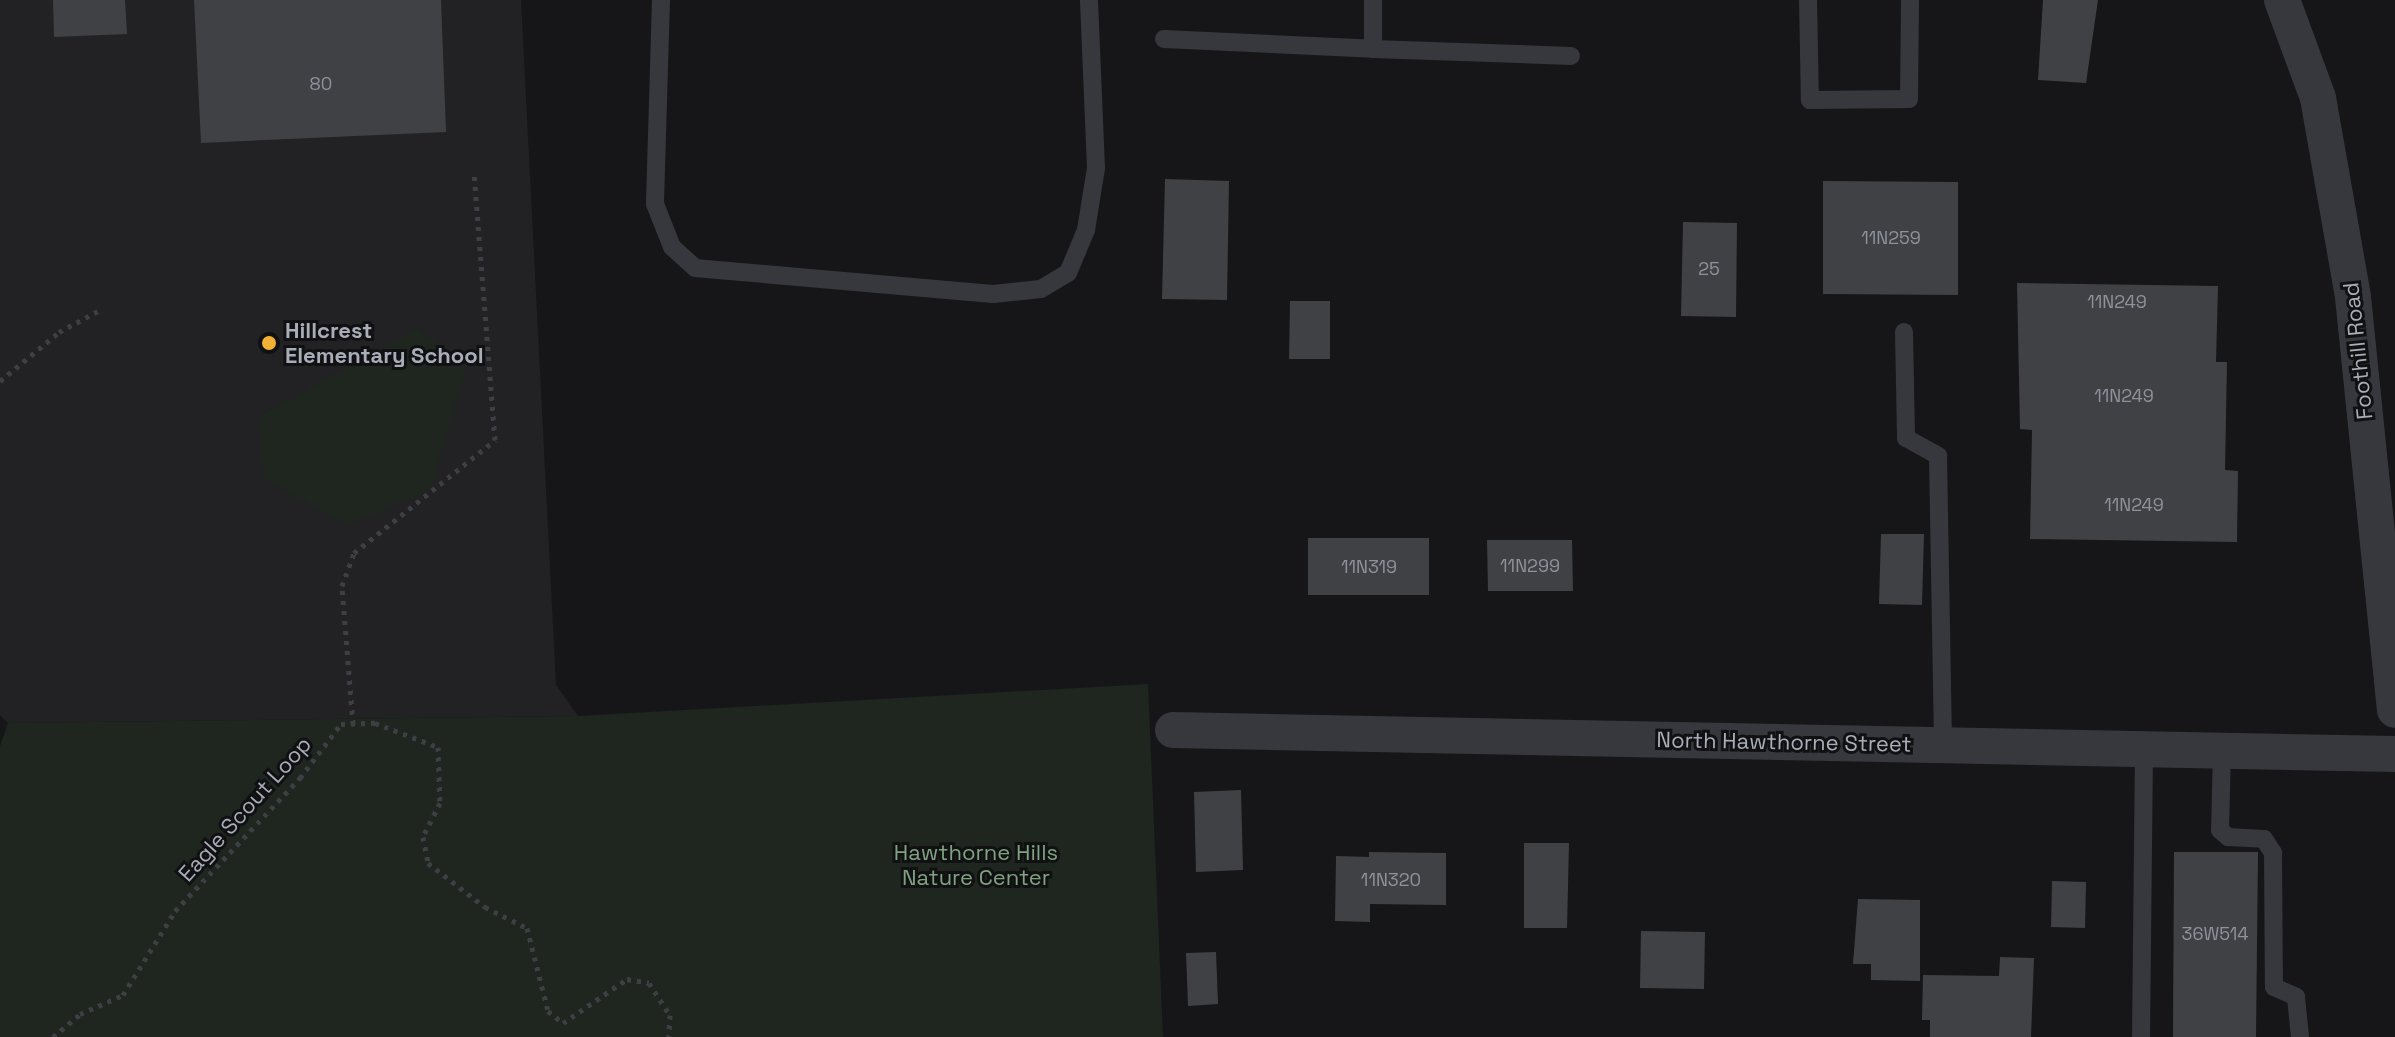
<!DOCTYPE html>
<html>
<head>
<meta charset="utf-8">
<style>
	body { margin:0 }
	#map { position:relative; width:2395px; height:1037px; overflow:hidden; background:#161618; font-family:"Space Grotesk",sans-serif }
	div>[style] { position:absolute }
	.built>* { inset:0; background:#222225 }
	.green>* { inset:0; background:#1e261f }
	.building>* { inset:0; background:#404145 }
	.path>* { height:5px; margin-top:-2.5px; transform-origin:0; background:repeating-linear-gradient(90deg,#3d3f44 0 4px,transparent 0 10px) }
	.service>* { height:18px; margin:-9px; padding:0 9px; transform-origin:9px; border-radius:9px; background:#37383d }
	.minor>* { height:36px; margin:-18px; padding:0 18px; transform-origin:18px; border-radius:18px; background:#37383d }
	.dots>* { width:22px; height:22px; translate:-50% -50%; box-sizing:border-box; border:4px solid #111113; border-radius:50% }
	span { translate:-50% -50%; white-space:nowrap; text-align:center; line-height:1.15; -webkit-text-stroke:6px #111113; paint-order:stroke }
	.number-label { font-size:18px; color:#8e929b }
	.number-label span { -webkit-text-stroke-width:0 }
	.poi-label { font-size:22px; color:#a8adb8; font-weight:700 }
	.left { translate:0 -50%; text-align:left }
	.street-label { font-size:22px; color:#a8adb8 }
	.park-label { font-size:22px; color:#7fa381 }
</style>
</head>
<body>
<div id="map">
	<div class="built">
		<div style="clip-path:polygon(0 0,521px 0,556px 685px,578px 716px,8px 723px,0 715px)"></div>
	</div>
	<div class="green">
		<div style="clip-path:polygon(416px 330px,468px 360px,431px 490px,347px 525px,263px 478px,259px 416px)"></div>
		<div style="clip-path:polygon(1148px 684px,1163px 1037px,0 1037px,0 746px,8px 723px,578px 716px)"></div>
	</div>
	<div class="building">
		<div style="clip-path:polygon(53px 0,125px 0,127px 34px,54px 37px)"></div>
		<div style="clip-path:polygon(194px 0,441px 0,446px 132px,201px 143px)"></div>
		<div style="clip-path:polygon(2043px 0,2098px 0,2086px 83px,2038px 80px)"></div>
		<div style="clip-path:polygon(1165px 179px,1229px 181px,1227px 300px,1162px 299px)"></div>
		<div style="clip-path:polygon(1823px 181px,1958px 182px,1958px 295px,1823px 294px)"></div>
		<div style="clip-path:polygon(1683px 222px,1737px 223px,1736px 317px,1681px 316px)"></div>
		<div style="clip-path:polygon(2017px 283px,2218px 286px,2216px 362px,2227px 362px,2225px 470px,2238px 471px,2237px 542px,2030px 539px,2032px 430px,2020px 429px)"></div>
		<div style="clip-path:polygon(1290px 301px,1330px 301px,1330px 359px,1289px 359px)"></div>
		<div style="clip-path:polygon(1881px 534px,1924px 534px,1922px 605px,1879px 604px)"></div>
		<div style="clip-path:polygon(1308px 538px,1429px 538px,1429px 595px,1308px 595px)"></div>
		<div style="clip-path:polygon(1487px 540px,1572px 540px,1573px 591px,1488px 591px)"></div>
		<div style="clip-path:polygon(1241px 790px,1243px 870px,1196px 872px,1194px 792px)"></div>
		<div style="clip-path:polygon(1524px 843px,1569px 843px,1567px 928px,1524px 928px)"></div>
		<div style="clip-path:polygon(1369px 852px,1446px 853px,1446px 905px,1370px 904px,1370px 922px,1335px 921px,1336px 856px,1369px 857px)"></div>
		<div style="clip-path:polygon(2174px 852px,2258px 852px,2256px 1037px,2173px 1037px)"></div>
		<div style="clip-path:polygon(2052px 881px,2086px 882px,2085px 928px,2051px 927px)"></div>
		<div style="clip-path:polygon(1858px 899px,1920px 900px,1920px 981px,1871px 980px,1871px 964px,1853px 964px)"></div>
		<div style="clip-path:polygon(1641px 931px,1705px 932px,1704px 989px,1640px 988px)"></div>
		<div style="clip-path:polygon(1216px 952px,1218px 1004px,1188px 1006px,1186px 953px)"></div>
		<div style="clip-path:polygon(2000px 957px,2034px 958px,2031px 1037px,1930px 1037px,1930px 1020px,1922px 1020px,1923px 975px,1999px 976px)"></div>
	</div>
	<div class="path">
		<div style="left:0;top:381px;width:77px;rotate:-39.7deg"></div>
		<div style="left:59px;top:332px;width:44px;rotate:-28.3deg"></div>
		<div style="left:353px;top:724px;width:138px;rotate:-94.6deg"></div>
		<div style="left:342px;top:586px;width:35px;rotate:-70deg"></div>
		<div style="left:354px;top:553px;width:181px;rotate:-38.7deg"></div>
		<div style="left:495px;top:440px;width:268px;rotate:-94.5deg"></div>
		<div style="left:53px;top:1037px;width:35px;rotate:-40deg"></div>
		<div style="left:80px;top:1014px;width:47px;rotate:-23.8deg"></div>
		<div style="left:123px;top:995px;width:99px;rotate:-58.2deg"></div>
		<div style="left:175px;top:911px;width:183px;rotate:-46.8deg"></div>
		<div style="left:300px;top:778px;width:68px;rotate:-52.8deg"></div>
		<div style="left:341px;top:724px;width:34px;rotate:-2deg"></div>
		<div style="left:375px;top:723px;width:67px;rotate:20.9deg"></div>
		<div style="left:438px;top:747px;width:56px;rotate:88deg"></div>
		<div style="left:440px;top:803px;width:38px;rotate:117deg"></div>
		<div style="left:423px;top:837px;width:26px;rotate:79deg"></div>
		<div style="left:428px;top:863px;width:72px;rotate:37.7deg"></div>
		<div style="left:485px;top:907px;width:47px;rotate:26.6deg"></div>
		<div style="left:527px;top:928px;width:86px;rotate:75.8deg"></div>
		<div style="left:548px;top:1011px;width:19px;rotate:39deg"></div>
		<div style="left:563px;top:1023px;width:78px;rotate:-34.5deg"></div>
		<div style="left:627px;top:979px;width:22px;rotate:10deg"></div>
		<div style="left:649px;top:983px;width:38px;rotate:57deg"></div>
		<div style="left:670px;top:1015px;width:22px;rotate:93deg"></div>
	</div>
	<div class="service">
		<div style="left:661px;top:0;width:204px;rotate:91.7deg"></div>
		<div style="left:655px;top:204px;width:46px;rotate:68.4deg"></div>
		<div style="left:672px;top:247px;width:31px;rotate:42deg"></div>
		<div style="left:695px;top:268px;width:299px;rotate:5deg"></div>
		<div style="left:993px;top:294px;width:48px;rotate:-5.9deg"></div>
		<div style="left:1041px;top:289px;width:31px;rotate:-31deg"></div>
		<div style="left:1068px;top:273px;width:47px;rotate:-67.3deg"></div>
		<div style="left:1086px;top:230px;width:63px;rotate:-80.8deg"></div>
		<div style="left:1096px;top:168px;width:168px;rotate:-92.4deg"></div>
		<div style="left:1808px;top:0;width:100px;rotate:88.9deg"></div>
		<div style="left:1810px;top:100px;width:99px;rotate:-0.6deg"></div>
		<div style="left:1909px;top:99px;width:99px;rotate:-89.4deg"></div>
		<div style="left:1164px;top:39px;width:209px;rotate:2.7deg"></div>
		<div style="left:1373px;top:49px;width:49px;rotate:-90deg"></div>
		<div style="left:1373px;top:49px;width:198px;rotate:2deg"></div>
		<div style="left:1904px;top:332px;width:106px;rotate:88.9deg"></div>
		<div style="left:1906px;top:438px;width:37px;rotate:29deg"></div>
		<div style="left:1938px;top:456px;width:289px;rotate:89deg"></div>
		<div style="left:2222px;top:750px;width:80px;rotate:91.4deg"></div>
		<div style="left:2220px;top:830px;width:11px;rotate:41deg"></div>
		<div style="left:2228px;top:837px;width:36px;rotate:3deg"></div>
		<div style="left:2264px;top:839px;width:17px;rotate:57deg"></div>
		<div style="left:2273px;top:853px;width:134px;rotate:89.6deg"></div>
		<div style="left:2274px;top:987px;width:24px;rotate:24deg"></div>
		<div style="left:2296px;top:997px;width:40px;rotate:84.3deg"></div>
		<div style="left:2141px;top:1037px;width:288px;rotate:-89.4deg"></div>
	</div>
	<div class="minor">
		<div style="left:2282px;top:0;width:104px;rotate:69.8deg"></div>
		<div style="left:2318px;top:98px;width:202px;rotate:80deg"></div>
		<div style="left:2353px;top:297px;width:415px;rotate:84.2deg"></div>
		<div style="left:1173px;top:730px;width:1222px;rotate:1.13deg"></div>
	</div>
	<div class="dots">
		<div style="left:269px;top:343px;background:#f2b134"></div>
	</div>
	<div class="number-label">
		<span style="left:321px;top:84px">80</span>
		<span style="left:1891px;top:238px">11N259</span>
		<span style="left:1709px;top:269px">25</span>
		<span style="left:2117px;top:302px">11N249</span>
		<span style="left:2124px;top:396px">11N249</span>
		<span style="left:2134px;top:505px">11N249</span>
		<span style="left:1530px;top:566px">11N299</span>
		<span style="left:1369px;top:567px">11N319</span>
		<span style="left:1391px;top:880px">11N320</span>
		<span style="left:2215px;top:934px">36W514</span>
	</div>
	<div class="poi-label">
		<span class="left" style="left:285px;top:343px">Hillcrest<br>Elementary School</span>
	</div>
	<div class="street-label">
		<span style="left:2358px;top:351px;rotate:-96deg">Foothill Road</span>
		<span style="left:1784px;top:742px;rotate:1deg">North Hawthorne Street</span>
		<span style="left:245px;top:809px;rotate:-48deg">Eagle Scout Loop</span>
	</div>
	<div class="park-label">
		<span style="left:976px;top:865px">Hawthorne Hills<br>Nature Center</span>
	</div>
</div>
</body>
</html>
